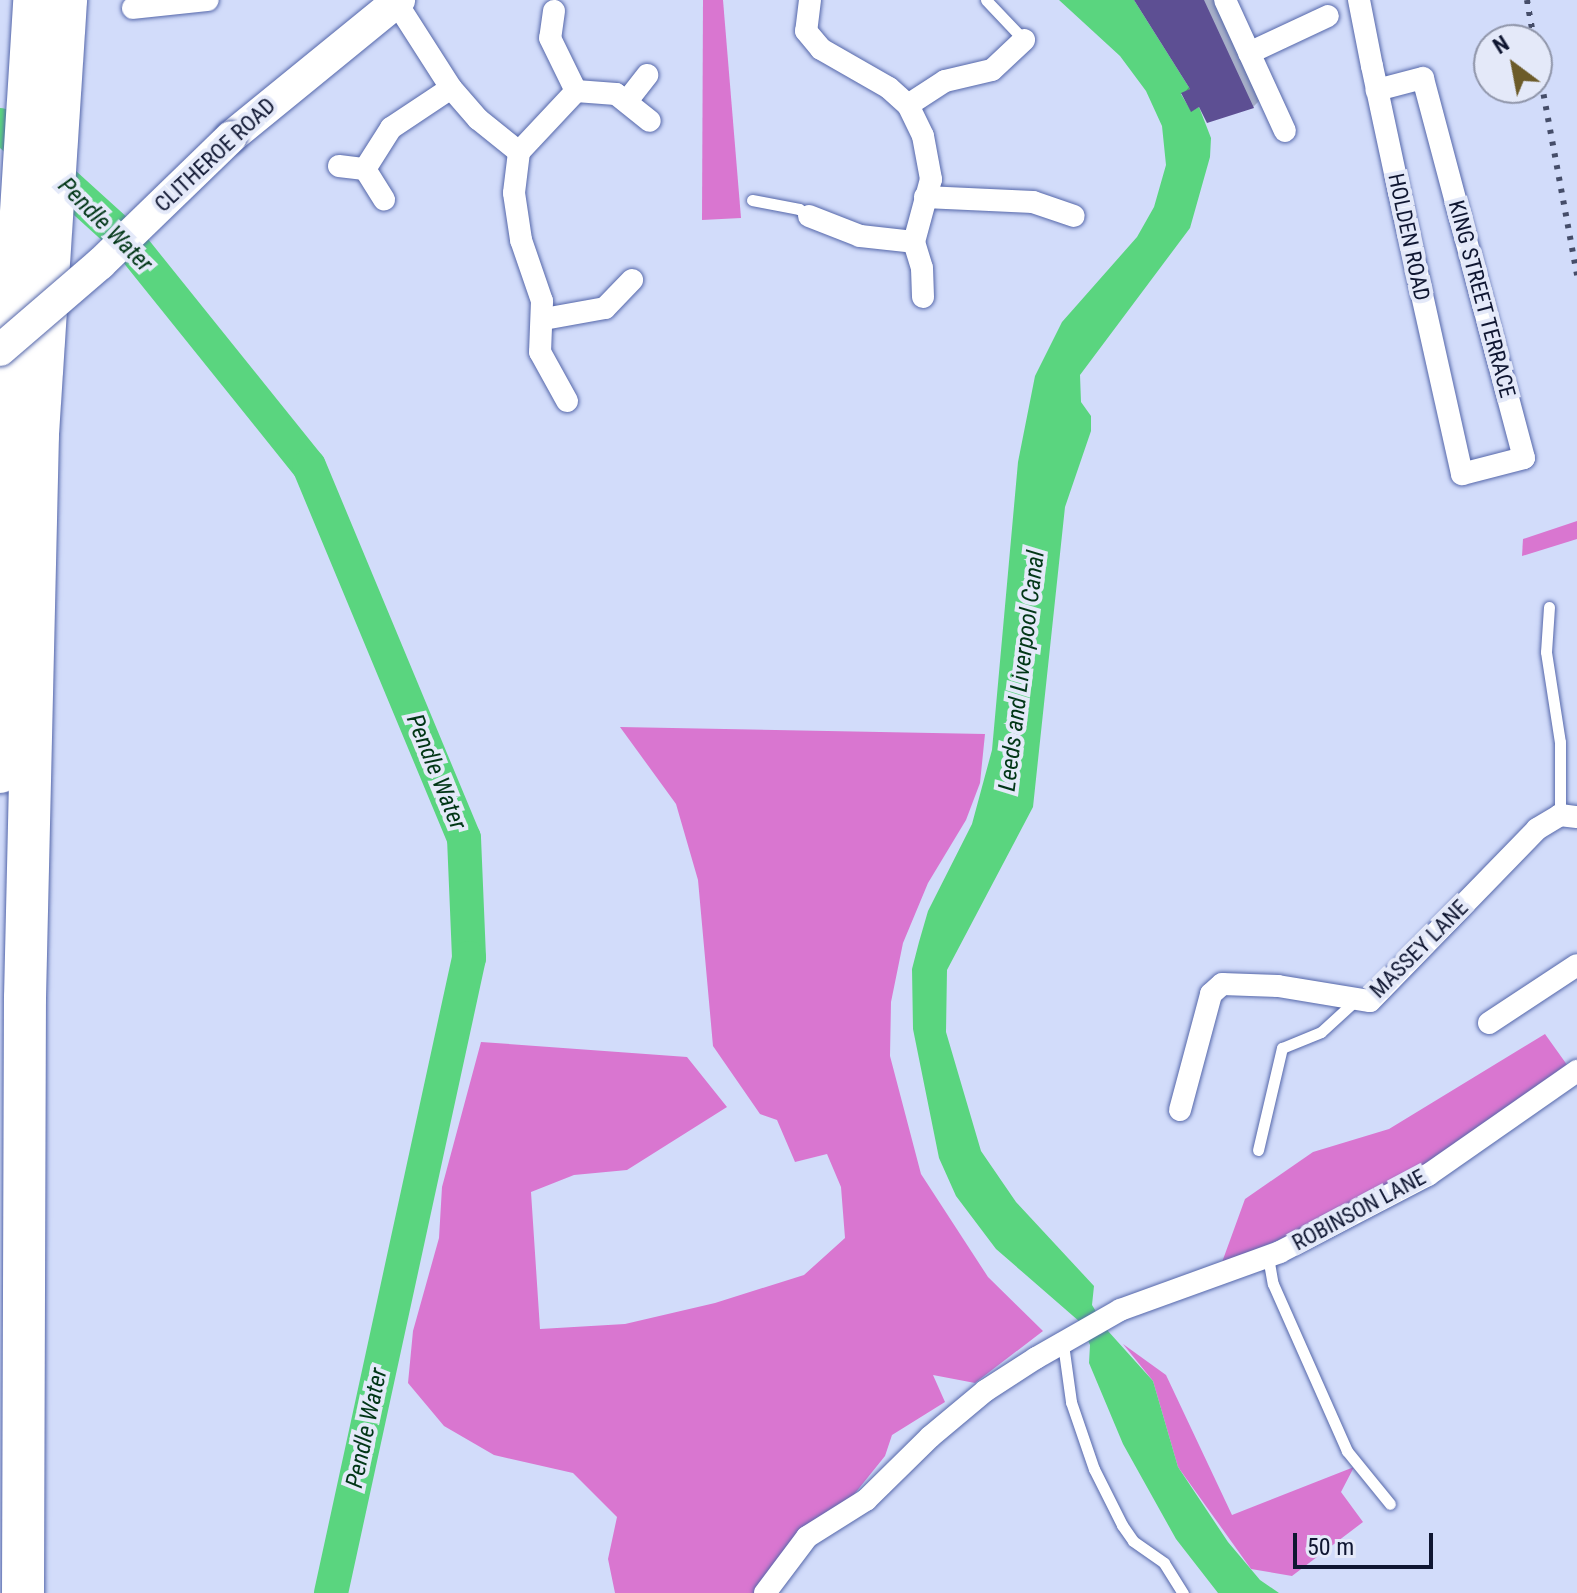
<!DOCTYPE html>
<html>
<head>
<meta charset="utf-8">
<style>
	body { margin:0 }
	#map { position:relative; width:1577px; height:1593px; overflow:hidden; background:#d2dcfa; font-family:"Roboto Condensed",sans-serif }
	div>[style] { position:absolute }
	.forest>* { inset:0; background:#d976d0 }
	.water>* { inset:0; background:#5ad57f }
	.shadow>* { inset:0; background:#0003 }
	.river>* { height:34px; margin:-17px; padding:0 17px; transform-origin:17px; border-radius:17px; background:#5ad57f }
	.building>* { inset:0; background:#5d4f93 }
	.roads { filter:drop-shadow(0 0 2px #5567aa) drop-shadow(0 0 2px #5567aa) }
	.lane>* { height:11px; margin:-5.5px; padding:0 5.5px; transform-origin:5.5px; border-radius:5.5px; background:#fff }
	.street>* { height:22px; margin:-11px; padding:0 11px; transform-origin:11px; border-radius:11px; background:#fff }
	.secondary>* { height:32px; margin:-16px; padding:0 16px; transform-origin:16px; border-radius:16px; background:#fff }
	.highway>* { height:42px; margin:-21px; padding:0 21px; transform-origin:21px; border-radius:21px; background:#fff }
	.rail>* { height:6px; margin-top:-3px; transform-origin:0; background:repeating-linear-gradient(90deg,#454d69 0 4px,transparent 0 12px) }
	.bridges { filter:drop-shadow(0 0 2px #5567aa) drop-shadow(0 0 2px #5567aa) }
	.secondary-bridge>* { height:32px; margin:-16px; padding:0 16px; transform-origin:16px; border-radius:16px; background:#fff }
	span { translate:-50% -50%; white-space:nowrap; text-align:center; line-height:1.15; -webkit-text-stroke:8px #e4e9f9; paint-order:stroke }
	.street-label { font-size:22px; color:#0f1631 }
	.water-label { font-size:24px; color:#013616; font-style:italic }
	.north { position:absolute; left:1473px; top:24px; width:80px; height:80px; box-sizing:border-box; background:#e4e9f9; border:2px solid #8f95a9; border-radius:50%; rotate:328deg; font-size:22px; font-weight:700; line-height:32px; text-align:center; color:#0f1631 }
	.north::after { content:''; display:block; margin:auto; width:28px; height:36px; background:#6c5b29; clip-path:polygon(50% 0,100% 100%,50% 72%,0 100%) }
	.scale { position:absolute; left:1293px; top:1533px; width:140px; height:36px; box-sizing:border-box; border:4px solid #0f1631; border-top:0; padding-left:10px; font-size:24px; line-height:28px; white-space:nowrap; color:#0f1631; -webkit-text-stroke:6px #e4e9f9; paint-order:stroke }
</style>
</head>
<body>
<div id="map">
	<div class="forest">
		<div style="clip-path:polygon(703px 0,723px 0,741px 218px,702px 220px)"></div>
		<div style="clip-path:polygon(1577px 521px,1577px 539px,1522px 556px,1523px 539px)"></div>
		<div style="clip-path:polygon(620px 727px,985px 734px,980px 783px,966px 820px,928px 883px,903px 943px,891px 1002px,890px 1056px,921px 1174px,988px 1277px,1043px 1331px,975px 1383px,933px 1375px,945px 1402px,892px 1435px,885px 1456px,848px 1502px,757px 1593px,615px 1593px,608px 1559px,617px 1517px,573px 1473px,494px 1455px,444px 1426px,408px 1383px,413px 1331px,439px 1238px,442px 1187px,481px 1042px,687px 1057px,727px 1107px,627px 1170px,574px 1175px,531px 1192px,540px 1329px,625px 1324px,715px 1303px,804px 1275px,845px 1238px,841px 1187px,827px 1154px,795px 1162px,777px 1120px,760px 1114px,713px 1046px,698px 880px,676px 804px)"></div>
		<div style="clip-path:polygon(1545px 1034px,1570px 1069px,1443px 1154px,1343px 1212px,1221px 1265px,1245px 1199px,1313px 1152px,1389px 1129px)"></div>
		<div style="clip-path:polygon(1123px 1344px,1166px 1375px,1232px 1515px,1354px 1467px,1341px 1492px,1363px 1522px,1292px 1576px,1251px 1569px,1178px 1467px,1153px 1381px)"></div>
	</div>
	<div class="water">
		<div style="clip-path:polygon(1059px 0,1134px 0,1190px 89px,1181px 94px,1191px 111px,1199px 107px,1211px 138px,1210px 157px,1190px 228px,1080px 375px,1081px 402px,1091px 416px,1091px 431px,1065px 507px,1033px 807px,947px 970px,946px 1032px,981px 1151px,1016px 1202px,1094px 1286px,1092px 1305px,1108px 1331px,1153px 1381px,1178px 1467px,1228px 1542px,1260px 1580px,1279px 1593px,1218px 1593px,1176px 1539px,1123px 1444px,1089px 1363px,1090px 1345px,1080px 1322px,996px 1249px,956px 1196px,939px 1158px,913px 1029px,912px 969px,919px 942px,928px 911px,972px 824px,992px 750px,1018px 462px,1035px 376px,1062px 322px,1137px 237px,1154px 207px,1166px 165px,1162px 126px,1146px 91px,1120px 56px)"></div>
	</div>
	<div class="shadow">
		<div style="clip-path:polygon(1137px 0,1217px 0,1262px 98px,1253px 107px,1200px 105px,1183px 94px,1190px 86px)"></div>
	</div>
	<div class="river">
		<div style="left:0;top:125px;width:171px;rotate:42.2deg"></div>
		<div style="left:127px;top:240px;width:290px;rotate:51.2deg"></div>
		<div style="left:309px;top:466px;width:403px;rotate:67.4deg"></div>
		<div style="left:464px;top:838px;width:120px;rotate:87.6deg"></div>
		<div style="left:469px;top:958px;width:650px;rotate:102.26deg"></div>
	</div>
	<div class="building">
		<div style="clip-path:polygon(1134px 0,1204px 0,1254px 108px,1207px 123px,1199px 107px,1191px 112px,1181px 93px,1190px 89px)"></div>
	</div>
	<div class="roads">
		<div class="lane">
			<div style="left:986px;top:0;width:55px;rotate:46.5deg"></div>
			<div style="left:752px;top:200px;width:48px;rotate:10.8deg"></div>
			<div style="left:799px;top:209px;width:12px;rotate:35deg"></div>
			<div style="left:1549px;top:607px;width:45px;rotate:93.8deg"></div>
			<div style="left:1546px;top:652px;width:91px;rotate:81.2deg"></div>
			<div style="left:1560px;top:742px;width:73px;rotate:90deg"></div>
			<div style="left:1258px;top:1150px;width:105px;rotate:-76.8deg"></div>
			<div style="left:1282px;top:1048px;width:42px;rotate:-22.3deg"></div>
			<div style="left:1321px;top:1032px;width:47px;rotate:-42.4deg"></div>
			<div style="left:1268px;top:1257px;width:27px;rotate:80deg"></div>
			<div style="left:1273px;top:1284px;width:183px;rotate:66.1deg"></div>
			<div style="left:1347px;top:1451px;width:68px;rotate:50.9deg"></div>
			<div style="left:1063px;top:1344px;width:59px;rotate:82.1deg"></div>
			<div style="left:1071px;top:1402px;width:71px;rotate:71.1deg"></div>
			<div style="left:1094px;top:1469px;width:63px;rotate:63.4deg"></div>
			<div style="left:1122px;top:1525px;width:19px;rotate:55deg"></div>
			<div style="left:1133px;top:1541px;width:38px;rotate:35deg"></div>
			<div style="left:1164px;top:1563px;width:36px;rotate:58deg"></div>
		</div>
		<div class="street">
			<div style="left:810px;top:0;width:31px;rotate:97deg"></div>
			<div style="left:806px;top:31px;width:23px;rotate:50deg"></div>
			<div style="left:821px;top:49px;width:78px;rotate:29.8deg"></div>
			<div style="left:889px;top:88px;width:25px;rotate:42deg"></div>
			<div style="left:908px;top:105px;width:34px;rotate:64deg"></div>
			<div style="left:923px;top:136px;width:44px;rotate:79.5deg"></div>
			<div style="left:931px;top:179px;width:65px;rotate:105.1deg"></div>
			<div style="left:914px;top:242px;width:27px;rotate:73deg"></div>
			<div style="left:922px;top:268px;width:29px;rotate:88deg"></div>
			<div style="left:1225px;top:0;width:144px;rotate:65.4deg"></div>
			<div style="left:1359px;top:0;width:67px;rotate:78.9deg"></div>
			<div style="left:1372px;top:66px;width:129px;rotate:77.9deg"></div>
			<div style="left:1399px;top:192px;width:289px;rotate:77.4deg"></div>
			<div style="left:1462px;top:474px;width:64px;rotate:-14.5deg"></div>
			<div style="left:1524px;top:458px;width:393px;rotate:-104.9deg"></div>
			<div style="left:1423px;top:78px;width:48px;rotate:165.4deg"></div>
			<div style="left:396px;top:2px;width:102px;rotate:57.4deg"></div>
			<div style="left:451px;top:88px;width:41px;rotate:48.9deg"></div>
			<div style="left:478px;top:119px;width:53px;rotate:38.8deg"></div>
			<div style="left:519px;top:152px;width:41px;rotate:97deg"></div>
			<div style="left:514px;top:193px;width:48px;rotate:81.5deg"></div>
			<div style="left:521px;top:240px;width:65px;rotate:71deg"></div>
			<div style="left:542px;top:301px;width:51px;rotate:92.2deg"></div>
			<div style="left:540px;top:352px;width:56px;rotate:61.1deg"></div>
			<div style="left:133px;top:8px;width:75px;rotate:-6.1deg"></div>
			<div style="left:554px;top:11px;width:27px;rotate:98deg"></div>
			<div style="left:550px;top:38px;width:59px;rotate:63.9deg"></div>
			<div style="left:1249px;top:53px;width:87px;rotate:-25.1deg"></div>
			<div style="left:627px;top:101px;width:33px;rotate:-52deg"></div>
			<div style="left:908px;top:105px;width:44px;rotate:-33deg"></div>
			<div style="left:945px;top:81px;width:48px;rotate:-13.2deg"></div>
			<div style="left:992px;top:70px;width:44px;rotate:-43.2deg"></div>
			<div style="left:519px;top:152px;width:83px;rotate:-46.9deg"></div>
			<div style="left:576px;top:91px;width:40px;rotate:4.3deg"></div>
			<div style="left:616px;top:94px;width:43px;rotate:38.5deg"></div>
			<div style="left:339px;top:166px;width:26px;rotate:7deg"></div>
			<div style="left:365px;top:169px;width:49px;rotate:-57.6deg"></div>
			<div style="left:391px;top:128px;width:72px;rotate:-33.7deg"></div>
			<div style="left:365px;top:169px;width:36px;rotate:58deg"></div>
			<div style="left:925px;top:197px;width:108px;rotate:2.7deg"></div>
			<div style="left:1033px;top:202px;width:43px;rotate:18.9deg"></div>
			<div style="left:809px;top:216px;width:55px;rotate:21.4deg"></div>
			<div style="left:860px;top:236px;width:54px;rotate:6.3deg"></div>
			<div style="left:544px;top:319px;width:62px;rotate:-10.2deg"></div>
			<div style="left:605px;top:308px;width:39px;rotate:-46deg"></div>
			<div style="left:1489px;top:1023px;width:105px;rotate:-33.4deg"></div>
			<div style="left:1180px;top:1110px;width:120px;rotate:-75deg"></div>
			<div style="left:1211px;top:994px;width:15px;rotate:-42deg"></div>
			<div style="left:1222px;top:984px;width:56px;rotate:2deg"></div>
			<div style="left:1278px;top:986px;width:93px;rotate:9.3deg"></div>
			<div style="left:1370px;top:1001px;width:240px;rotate:-45.8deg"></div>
			<div style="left:1537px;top:829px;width:27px;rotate:-31deg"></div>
			<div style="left:1560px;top:815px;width:17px;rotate:7deg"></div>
			<div style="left:765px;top:1593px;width:70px;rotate:-53.1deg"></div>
			<div style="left:807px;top:1537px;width:70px;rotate:-32.1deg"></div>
			<div style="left:866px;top:1500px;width:90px;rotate:-44.5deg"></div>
			<div style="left:930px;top:1437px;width:72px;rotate:-39.9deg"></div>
			<div style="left:985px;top:1391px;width:61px;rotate:-32.9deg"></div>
			<div style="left:1036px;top:1358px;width:97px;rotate:-29.7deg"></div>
			<div style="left:1120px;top:1310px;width:170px;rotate:-19.9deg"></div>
			<div style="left:1280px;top:1252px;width:167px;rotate:-27.5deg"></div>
			<div style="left:1428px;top:1175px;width:182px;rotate:-34.9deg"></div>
		</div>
		<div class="secondary">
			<div style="left:231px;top:137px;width:217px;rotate:-39.2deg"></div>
		</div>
		<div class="highway">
			<div style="left:0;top:772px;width:338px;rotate:-88.8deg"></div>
			<div style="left:7px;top:434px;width:435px;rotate:-86.4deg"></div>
			<div style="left:23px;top:1593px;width:595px;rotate:-89.81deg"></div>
			<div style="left:25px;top:998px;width:564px;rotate:-88.68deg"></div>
			<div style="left:38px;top:434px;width:435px;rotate:-86.3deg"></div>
		</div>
	</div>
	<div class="rail">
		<div style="left:1527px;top:0;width:41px;rotate:80.1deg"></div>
		<div style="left:1537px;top:59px;width:220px;rotate:79.5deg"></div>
	</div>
	<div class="bridges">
		<div class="secondary-bridge">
			<div style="left:0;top:350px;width:132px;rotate:-40.7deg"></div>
			<div style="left:100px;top:264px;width:182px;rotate:-44.1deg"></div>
		</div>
	</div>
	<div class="street-label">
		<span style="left:215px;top:155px;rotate:-43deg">CLITHEROE ROAD</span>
		<span style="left:1409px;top:237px;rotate:78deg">HOLDEN ROAD</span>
		<span style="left:1482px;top:299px;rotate:75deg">KING STREET TERRACE</span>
		<span style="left:1419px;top:949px;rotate:-45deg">MASSEY LANE</span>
		<span style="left:1359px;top:1210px;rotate:-28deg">ROBINSON LANE</span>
	</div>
	<div class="water-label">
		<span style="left:105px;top:225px;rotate:45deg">Pendle Water</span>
		<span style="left:1022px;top:671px;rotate:-83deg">Leeds and Liverpool Canal</span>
		<span style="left:436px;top:772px;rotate:68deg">Pendle Water</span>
		<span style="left:367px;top:1428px;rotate:-78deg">Pendle Water</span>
	</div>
	<div class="north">N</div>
	<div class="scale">50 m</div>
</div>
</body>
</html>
